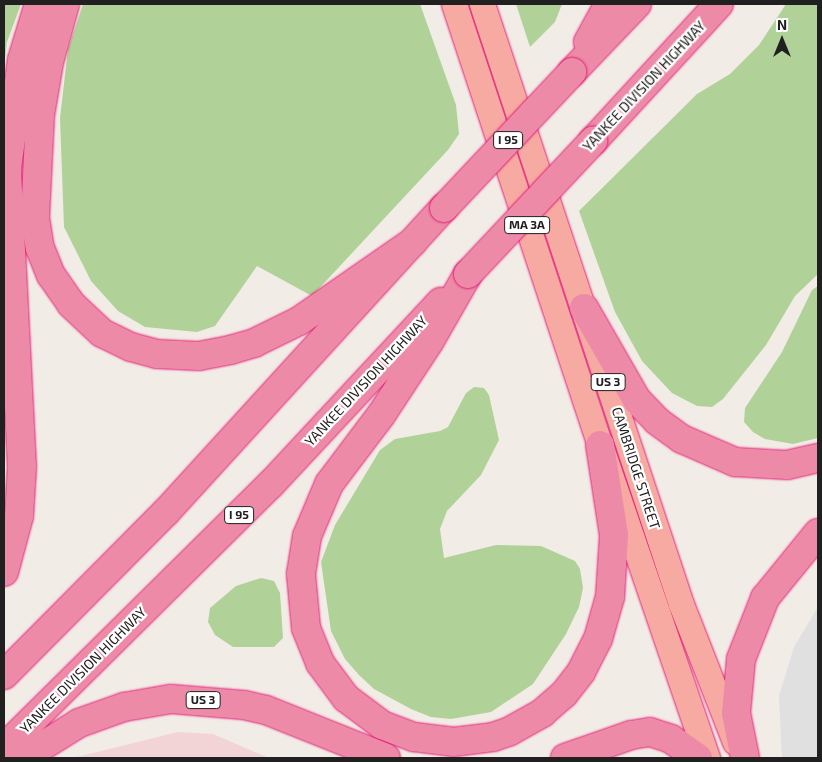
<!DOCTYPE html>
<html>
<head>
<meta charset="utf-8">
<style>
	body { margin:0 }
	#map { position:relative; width:822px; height:762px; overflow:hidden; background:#f1ece6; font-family:"Exo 2",sans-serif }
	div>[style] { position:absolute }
	.commercial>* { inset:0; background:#f2d4d7 }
	.forest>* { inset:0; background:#b0d298 }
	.parking>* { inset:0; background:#e0e0e0 }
	.roads { filter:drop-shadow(0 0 1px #e51d78) drop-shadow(0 0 1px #e51d78) }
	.trunk>* { height:25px; margin:-12.5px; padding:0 12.5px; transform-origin:12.5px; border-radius:12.5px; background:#f6aaa2 }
	.motorway>* { height:28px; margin:-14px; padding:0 14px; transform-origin:14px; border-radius:14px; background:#ec8aa7 }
	.bridges { filter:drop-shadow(0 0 1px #e51d78) drop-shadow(0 0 1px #e51d78) }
	.motorway-bridge>* { height:28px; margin:-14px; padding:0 14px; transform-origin:14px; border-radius:14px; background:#ec8aa7 }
	span { translate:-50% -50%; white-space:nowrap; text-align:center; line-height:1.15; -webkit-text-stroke:4.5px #fff; paint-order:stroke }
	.shield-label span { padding:1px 4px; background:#fff; border:1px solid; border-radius:4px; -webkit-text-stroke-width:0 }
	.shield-label { font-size:12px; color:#202020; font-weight:700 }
	.street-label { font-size:14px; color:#202020 }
	.frame { position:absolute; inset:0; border:5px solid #202020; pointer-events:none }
	.north { position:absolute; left:757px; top:15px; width:50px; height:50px; -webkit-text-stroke:4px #fff; paint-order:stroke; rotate:0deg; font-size:14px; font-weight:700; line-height:20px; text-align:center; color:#202020 }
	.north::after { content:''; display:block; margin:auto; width:18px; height:22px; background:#202020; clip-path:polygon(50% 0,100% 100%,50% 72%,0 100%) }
</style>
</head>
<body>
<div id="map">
	<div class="commercial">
		<div style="clip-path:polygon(178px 732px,213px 734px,269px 758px,73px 758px)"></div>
	</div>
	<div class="forest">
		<div style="clip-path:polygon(4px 4px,21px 4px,7px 42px,4px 67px)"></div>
		<div style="clip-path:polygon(83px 4px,420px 4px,456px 105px,459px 134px,448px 150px,312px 296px,257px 266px,215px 326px,197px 332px,145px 327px,118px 311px,91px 281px,64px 227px,60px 118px,68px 49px)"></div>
		<div style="clip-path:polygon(516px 4px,562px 4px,555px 22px,530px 47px)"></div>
		<div style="clip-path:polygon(786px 4px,818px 4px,818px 274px,795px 296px,766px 345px,723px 399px,712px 407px,697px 406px,672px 393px,642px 361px,615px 312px,579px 211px,697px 94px,730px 74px,759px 45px)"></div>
		<div style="clip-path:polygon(818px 286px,818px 438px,793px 444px,765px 439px,753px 432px,744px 422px,745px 408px,782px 352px,812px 290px)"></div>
		<div style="clip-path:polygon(474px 387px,484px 388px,489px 395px,499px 440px,481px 475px,447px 511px,440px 529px,444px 558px,496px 545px,541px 546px,575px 561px,580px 569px,583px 588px,579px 607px,566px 634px,533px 684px,491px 712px,451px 719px,431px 717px,411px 709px,374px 689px,359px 675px,345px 659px,331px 631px,321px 562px,335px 525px,380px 450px,395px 439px,440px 431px,448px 427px,466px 393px)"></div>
		<div style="clip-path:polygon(261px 578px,274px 581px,280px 593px,283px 638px,274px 647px,233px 647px,215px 635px,208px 622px,210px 608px,236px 586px)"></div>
	</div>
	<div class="parking">
		<div style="clip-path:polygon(818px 607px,818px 758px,782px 758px,779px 696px,794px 647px)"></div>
	</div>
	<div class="roads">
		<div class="trunk">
			<div style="left:454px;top:4px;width:465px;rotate:71.7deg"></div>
			<div style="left:600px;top:445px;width:331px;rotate:71.1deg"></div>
			<div style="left:482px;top:4px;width:632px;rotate:71.65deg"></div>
			<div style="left:681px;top:604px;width:148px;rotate:68.6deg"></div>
		</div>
		<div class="motorway">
			<div style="left:65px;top:4px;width:60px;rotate:105.4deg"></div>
			<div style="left:49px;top:62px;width:54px;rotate:99.6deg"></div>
			<div style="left:40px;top:115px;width:103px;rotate:92.8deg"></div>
			<div style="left:35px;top:218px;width:30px;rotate:81deg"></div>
			<div style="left:40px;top:248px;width:29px;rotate:68deg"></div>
			<div style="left:51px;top:275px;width:35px;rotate:55deg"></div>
			<div style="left:71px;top:304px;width:42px;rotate:43.1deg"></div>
			<div style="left:102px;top:333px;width:32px;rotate:26deg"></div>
			<div style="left:131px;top:347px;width:27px;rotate:15deg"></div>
			<div style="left:157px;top:354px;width:42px;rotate:2.7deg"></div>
			<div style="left:199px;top:356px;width:32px;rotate:-11deg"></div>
			<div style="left:230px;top:350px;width:25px;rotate:-16deg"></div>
			<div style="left:254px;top:343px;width:50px;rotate:-26.1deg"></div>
			<div style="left:299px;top:321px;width:139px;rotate:-34.7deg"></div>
			<div style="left:588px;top:42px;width:43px;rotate:-61.1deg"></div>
			<div style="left:572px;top:72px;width:94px;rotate:-46.3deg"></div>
			<div style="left:593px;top:141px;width:186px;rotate:-47.4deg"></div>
			<div style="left:468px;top:274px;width:78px;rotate:119.8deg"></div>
			<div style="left:429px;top:342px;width:87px;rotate:123.3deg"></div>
			<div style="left:381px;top:415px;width:86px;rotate:127deg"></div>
			<div style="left:329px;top:484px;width:56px;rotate:112.9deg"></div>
			<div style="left:307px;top:536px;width:38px;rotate:99deg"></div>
			<div style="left:301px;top:574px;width:54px;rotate:84.7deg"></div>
			<div style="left:306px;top:628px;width:38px;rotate:68deg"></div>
			<div style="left:320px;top:663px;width:44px;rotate:53.4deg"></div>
			<div style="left:346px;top:698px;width:45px;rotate:36.9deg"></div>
			<div style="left:382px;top:725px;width:34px;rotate:21deg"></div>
			<div style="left:414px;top:737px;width:39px;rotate:7deg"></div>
			<div style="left:453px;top:742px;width:40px;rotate:-7.1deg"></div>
			<div style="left:493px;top:737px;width:18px;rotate:-19deg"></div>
			<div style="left:510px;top:731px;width:37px;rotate:-29deg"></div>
			<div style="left:542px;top:713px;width:29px;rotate:-41deg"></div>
			<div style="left:564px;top:694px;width:28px;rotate:-52deg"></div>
			<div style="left:581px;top:672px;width:37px;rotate:-63deg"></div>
			<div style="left:598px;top:639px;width:44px;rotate:-74.1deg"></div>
			<div style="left:610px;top:597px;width:62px;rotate:-86.3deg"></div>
			<div style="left:614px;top:535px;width:91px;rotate:-98.8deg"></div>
			<div style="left:584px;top:308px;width:106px;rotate:60.1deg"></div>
			<div style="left:637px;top:400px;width:29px;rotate:46deg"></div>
			<div style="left:657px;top:421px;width:31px;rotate:36deg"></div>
			<div style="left:682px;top:439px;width:58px;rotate:23.5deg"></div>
			<div style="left:735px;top:462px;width:52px;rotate:3.3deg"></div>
			<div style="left:787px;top:465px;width:32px;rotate:-13deg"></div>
			<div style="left:4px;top:572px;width:58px;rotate:-75deg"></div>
			<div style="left:19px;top:516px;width:49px;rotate:-86.5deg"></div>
			<div style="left:22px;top:467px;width:299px;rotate:-92.9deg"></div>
			<div style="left:7px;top:168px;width:109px;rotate:-82.1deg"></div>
			<div style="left:22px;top:60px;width:59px;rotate:-73.1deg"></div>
			<div style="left:4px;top:675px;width:230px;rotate:-45.2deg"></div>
			<div style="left:166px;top:512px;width:412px;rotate:-47.6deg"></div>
			<div style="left:4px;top:748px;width:375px;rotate:-44.7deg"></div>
			<div style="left:271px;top:484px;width:249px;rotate:-47deg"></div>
			<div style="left:23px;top:758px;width:66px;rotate:-32deg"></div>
			<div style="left:79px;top:723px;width:48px;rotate:-19.6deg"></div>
			<div style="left:124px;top:707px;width:48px;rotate:-9.7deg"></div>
			<div style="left:171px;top:699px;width:73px;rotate:4.7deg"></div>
			<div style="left:244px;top:705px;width:23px;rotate:13deg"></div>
			<div style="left:266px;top:710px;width:129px;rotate:21.8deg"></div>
			<div style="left:565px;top:758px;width:70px;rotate:-19.2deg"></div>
			<div style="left:631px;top:735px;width:19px;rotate:-9deg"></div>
			<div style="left:650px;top:732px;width:22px;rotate:18deg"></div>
			<div style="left:671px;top:739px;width:33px;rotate:35deg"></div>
			<div style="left:745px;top:758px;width:46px;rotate:-101.3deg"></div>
			<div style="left:736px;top:713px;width:54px;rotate:-84.7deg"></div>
			<div style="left:741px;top:659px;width:66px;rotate:-68.5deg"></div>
			<div style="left:765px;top:598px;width:84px;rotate:-50.8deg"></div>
		</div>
	</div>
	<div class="bridges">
		<div class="motorway-bridge">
			<div style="left:444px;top:208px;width:187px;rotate:-46.7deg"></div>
			<div style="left:468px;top:274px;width:183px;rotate:-46.8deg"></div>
		</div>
	</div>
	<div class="shield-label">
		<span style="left:508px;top:140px">I 95</span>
		<span style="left:527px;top:225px">MA 3A</span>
		<span style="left:608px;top:382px">US 3</span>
		<span style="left:239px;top:515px">I 95</span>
		<span style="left:203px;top:700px">US 3</span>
	</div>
	<div class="street-label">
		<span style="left:644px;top:86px;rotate:-47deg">YANKEE DIVISION HIGHWAY</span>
		<span style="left:366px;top:381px;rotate:-47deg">YANKEE DIVISION HIGHWAY</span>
		<span style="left:636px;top:468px;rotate:72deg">CAMBRIDGE STREET</span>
		<span style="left:83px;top:670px;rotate:-45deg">YANKEE DIVISION HIGHWAY</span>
	</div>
	<div class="frame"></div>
	<div class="north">N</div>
</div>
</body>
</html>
